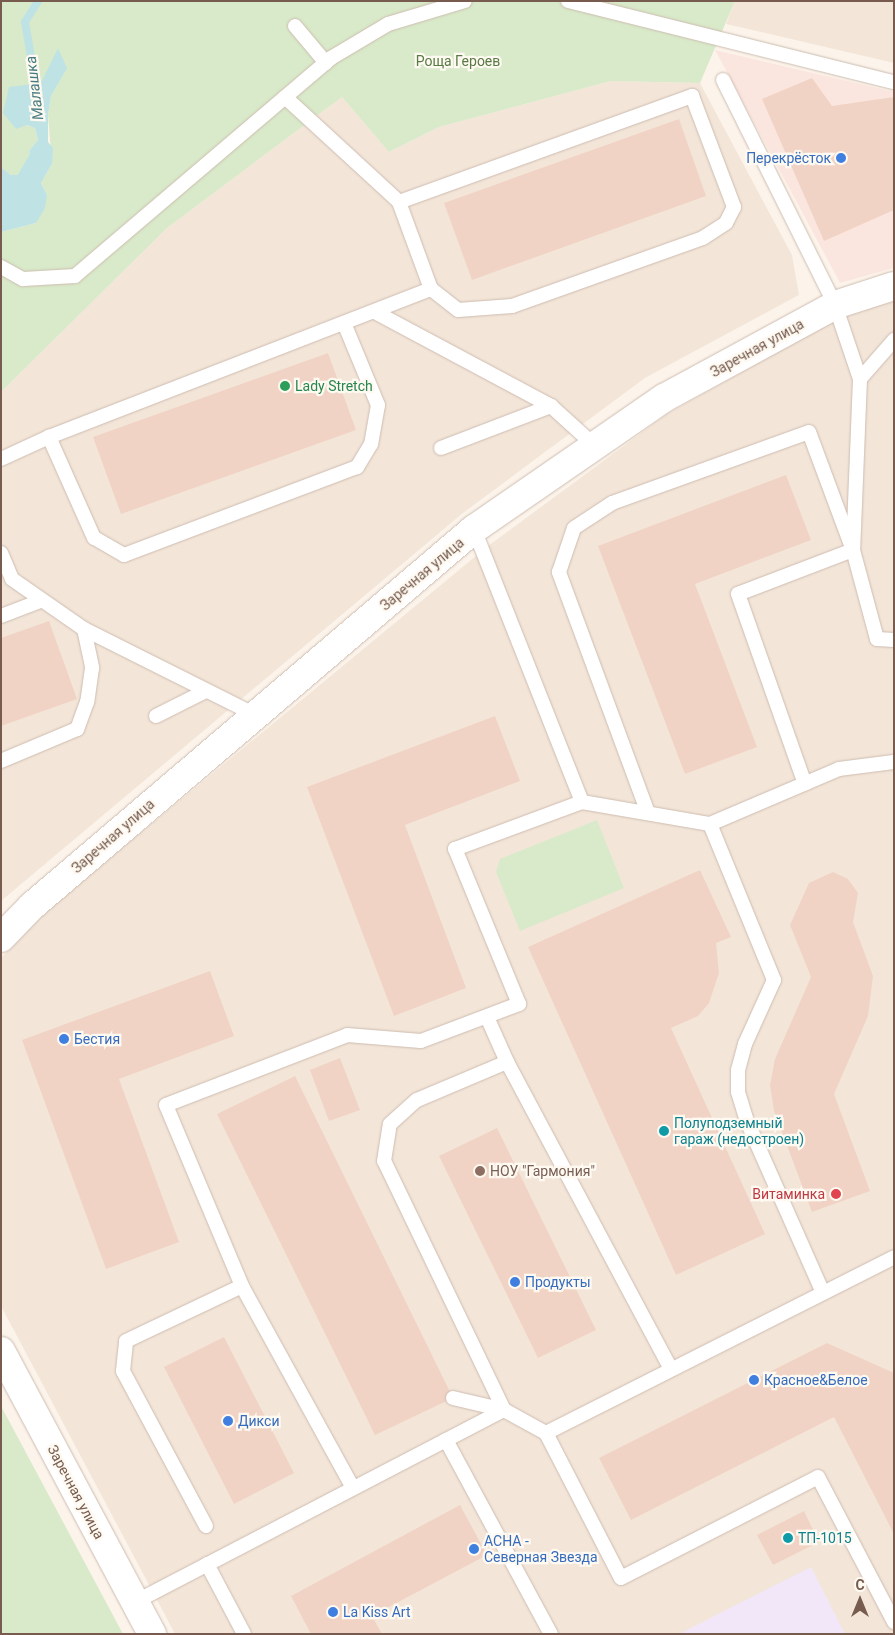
<!DOCTYPE html>
<html>
<head>
<meta charset="utf-8">
<style>
	body { margin:0 }
	#map { position:relative; width:895px; height:1635px; overflow:hidden; background:#fcf4eb; font-family:Roboto,sans-serif }
	div>[style] { position:absolute }
	.residential>* { inset:0; background:#f3e6d9 }
	.commercial>* { inset:0; background:#fbe6df }
	.education>* { inset:0; background:#f1e7f9 }
	.green>* { inset:0; background:#d8eac9 }
	.water>* { inset:0; background:#bfe2e5 }
	.stream>* { height:8px; margin:-4px; padding:0 4px; transform-origin:4px; border-radius:4px; background:#bfe2e5 }
	.building>* { inset:0; background:#f0d3c4 }
	.roads { filter:drop-shadow(0 0 1px #cebcb0) drop-shadow(0 0 1px #cebcb0) }
	.lane>* { height:14px; margin:-7px; padding:0 7px; transform-origin:7px; border-radius:7px; background:#fff }
	.street>* { height:28px; margin:-14px; padding:0 14px; transform-origin:14px; border-radius:14px; background:#fff }
	.dots>* { width:14px; height:14px; translate:-50% -50%; box-sizing:border-box; border:2px solid #fef9f1; border-radius:50% }
	span { translate:-50% -50%; white-space:nowrap; text-align:center; line-height:1.15; -webkit-text-stroke:4.5px #fef9f1; paint-order:stroke }
	.park-label { font-size:14px; color:#597b46 }
	.shop-label { font-size:14px; color:#366cbe }
	.right { translate:-100% -50%; text-align:right }
	.left { translate:0 -50%; text-align:left }
	.street-label { font-size:14px; color:#765b4e }
	.leisure-label { font-size:14px; color:#27864d }
	.culture-label { font-size:14px; color:#0d838f }
	.education-label { font-size:14px; color:#785e54 }
	.health-label { font-size:14px; color:#be3a42 }
	.water-label { font-size:15px; color:#457b81; font-style:italic }
	.frame { position:absolute; inset:0; border:2px solid #765b4e; pointer-events:none }
	.north { position:absolute; left:835px; top:1575px; width:50px; height:50px; -webkit-text-stroke:4px #fef9f1; paint-order:stroke; rotate:0deg; font-size:14px; font-weight:700; line-height:20px; text-align:center; color:#765b4e }
	.north::after { content:''; display:block; margin:auto; width:18px; height:22px; background:#765b4e; clip-path:polygon(50% 0,100% 100%,50% 72%,0 100%) }
</style>
</head>
<body>
<div id="map">
	<div class="residential">
		<div style="clip-path:polygon(735px 1px,894px 1px,894px 63px,726px 24px)"></div>
		<div style="clip-path:polygon(611px 81px,700px 83px,792px 255px,799px 295px,645px 378px,463px 513px,1px 901px,1px 392px,167px 228px,342px 97px,389px 152px,439px 127px)"></div>
		<div style="clip-path:polygon(894px 299px,894px 1634px,175px 1634px,1px 1306px,1px 958px,46px 911px,488px 546px,667px 414px,844px 315px)"></div>
	</div>
	<div class="commercial">
		<div style="clip-path:polygon(715px 50px,894px 92px,894px 268px,840px 283px)"></div>
	</div>
	<div class="education">
		<div style="clip-path:polygon(811px 1567px,845px 1634px,679px 1634px)"></div>
	</div>
	<div class="green">
		<div style="clip-path:polygon(1px 1px,735px 1px,700px 83px,611px 81px,439px 127px,389px 152px,342px 97px,167px 228px,1px 392px,1px 232px,36px 223px,47px 195px,41px 183px,52px 164px,48px 115px,51px 96px,66px 68px,58px 49px,27px 125px,35px 128px,38px 140px,29px 151px,32px 165px,25px 175px,11px 175px,1px 167px)"></div>
		<div style="clip-path:polygon(597px 820px,624px 888px,520px 931px,496px 872px,500px 859px)"></div>
		<div style="clip-path:polygon(1px 1406px,123px 1634px,1px 1634px)"></div>
	</div>
	<div class="water">
		<div style="clip-path:polygon(58px 48px,67px 68px,51px 96px,48px 115px,48px 142px,53px 148px,52px 164px,41px 183px,47px 195px,45px 208px,36px 223px,1px 232px,1px 167px,11px 175px,25px 175px,32px 165px,29px 151px,38px 140px,35px 128px,27px 125px,16px 129px,3px 113px,9px 87px,41px 83px)"></div>
	</div>
	<div class="stream">
		<div style="left:37px;top:92px;width:71px;rotate:-99.7deg"></div>
		<div style="left:25px;top:22px;width:25px;rotate:-58deg"></div>
		<div style="left:19px;top:181px;width:32px;rotate:-60deg"></div>
	</div>
	<div class="building">
		<div style="clip-path:polygon(812px 78px,832px 106px,894px 97px,894px 210px,824px 241px,762px 99px)"></div>
		<div style="clip-path:polygon(679px 119px,706px 196px,472px 280px,444px 203px)"></div>
		<div style="clip-path:polygon(328px 353px,356px 430px,121px 514px,93px 437px)"></div>
		<div style="clip-path:polygon(786px 475px,811px 540px,695px 584px,757px 747px,685px 774px,598px 546px)"></div>
		<div style="clip-path:polygon(49px 621px,77px 699px,1px 726px,1px 638px)"></div>
		<div style="clip-path:polygon(495px 716px,520px 781px,405px 825px,466px 988px,394px 1016px,307px 787px)"></div>
		<div style="clip-path:polygon(700px 870px,731px 937px,716px 943px,719px 973px,709px 1003px,698px 1016px,671px 1028px,765px 1234px,676px 1275px,528px 947px)"></div>
		<div style="clip-path:polygon(833px 872px,848px 879px,858px 893px,853px 922px,873px 976px,868px 1016px,834px 1094px,870px 1191px,812px 1212px,774px 1111px,770px 1085px,775px 1059px,811px 977px,790px 925px,809px 883px)"></div>
		<div style="clip-path:polygon(210px 971px,234px 1036px,119px 1079px,179px 1242px,106px 1269px,22px 1040px)"></div>
		<div style="clip-path:polygon(340px 1058px,360px 1110px,329px 1121px,310px 1070px)"></div>
		<div style="clip-path:polygon(295px 1076px,453px 1398px,375px 1435px,217px 1114px)"></div>
		<div style="clip-path:polygon(497px 1128px,596px 1330px,538px 1358px,439px 1156px)"></div>
		<div style="clip-path:polygon(224px 1337px,294px 1473px,234px 1504px,164px 1367px)"></div>
		<div style="clip-path:polygon(827px 1343px,894px 1373px,894px 1534px,834px 1417px,631px 1520px,599px 1458px)"></div>
		<div style="clip-path:polygon(460px 1505px,487px 1555px,372px 1616px,382px 1634px,311px 1634px,291px 1596px)"></div>
		<div style="clip-path:polygon(804px 1511px,819px 1542px,773px 1565px,757px 1535px)"></div>
	</div>
	<div class="roads">
		<div class="lane">
			<div style="left:568px;top:1px;width:336px;rotate:14deg"></div>
			<div style="left:295px;top:26px;width:48px;rotate:50deg"></div>
			<div style="left:723px;top:80px;width:251px;rotate:63.5deg"></div>
			<div style="left:835px;top:305px;width:78px;rotate:71.3deg"></div>
			<div style="left:860px;top:379px;width:171px;rotate:92.3deg"></div>
			<div style="left:853px;top:550px;width:92px;rotate:74.9deg"></div>
			<div style="left:877px;top:639px;width:17px;rotate:3deg"></div>
			<div style="left:285px;top:97px;width:155px;rotate:42.6deg"></div>
			<div style="left:1px;top:267px;width:25px;rotate:29deg"></div>
			<div style="left:23px;top:279px;width:52px;rotate:-3.3deg"></div>
			<div style="left:75px;top:276px;width:336px;rotate:-40.4deg"></div>
			<div style="left:331px;top:58px;width:66px;rotate:-30.8deg"></div>
			<div style="left:388px;top:24px;width:80px;rotate:-16.6deg"></div>
			<div style="left:375px;top:312px;width:200px;rotate:28.1deg"></div>
			<div style="left:551px;top:406px;width:58px;rotate:42.2deg"></div>
			<div style="left:344px;top:323px;width:89px;rotate:67.5deg"></div>
			<div style="left:378px;top:405px;width:40px;rotate:100deg"></div>
			<div style="left:371px;top:444px;width:27px;rotate:121deg"></div>
			<div style="left:357px;top:467px;width:249px;rotate:159.3deg"></div>
			<div style="left:124px;top:555px;width:34px;rotate:-150deg"></div>
			<div style="left:94px;top:538px;width:111px;rotate:-114deg"></div>
			<div style="left:49px;top:437px;width:410px;rotate:-21.2deg"></div>
			<div style="left:431px;top:289px;width:93px;rotate:-110.2deg"></div>
			<div style="left:399px;top:202px;width:312px;rotate:-19.9deg"></div>
			<div style="left:692px;top:96px;width:119px;rotate:69.3deg"></div>
			<div style="left:734px;top:207px;width:18px;rotate:117deg"></div>
			<div style="left:726px;top:223px;width:27px;rotate:147deg"></div>
			<div style="left:703px;top:238px;width:203px;rotate:160.4deg"></div>
			<div style="left:512px;top:306px;width:54px;rotate:175.8deg"></div>
			<div style="left:458px;top:310px;width:34px;rotate:-142deg"></div>
			<div style="left:860px;top:379px;width:52px;rotate:-48.9deg"></div>
			<div style="left:441px;top:448px;width:118px;rotate:-20.9deg"></div>
			<div style="left:1px;top:459px;width:53px;rotate:-24.6deg"></div>
			<div style="left:1px;top:553px;width:28px;rotate:67deg"></div>
			<div style="left:12px;top:579px;width:88px;rotate:34.8deg"></div>
			<div style="left:84px;top:629px;width:40px;rotate:78deg"></div>
			<div style="left:92px;top:668px;width:34px;rotate:98deg"></div>
			<div style="left:87px;top:702px;width:29px;rotate:110deg"></div>
			<div style="left:77px;top:729px;width:82px;rotate:157.2deg"></div>
			<div style="left:1px;top:616px;width:42px;rotate:-21deg"></div>
			<div style="left:84px;top:629px;width:192px;rotate:26.6deg"></div>
			<div style="left:156px;top:716px;width:54px;rotate:-26.6deg"></div>
			<div style="left:582px;top:802px;width:130px;rotate:9.8deg"></div>
			<div style="left:710px;top:824px;width:140px;rotate:-23.1deg"></div>
			<div style="left:839px;top:769px;width:55px;rotate:-7.3deg"></div>
			<div style="left:648px;top:813px;width:257px;rotate:-110.3deg"></div>
			<div style="left:559px;top:572px;width:46px;rotate:-71.2deg"></div>
			<div style="left:574px;top:528px;width:45px;rotate:-33.3deg"></div>
			<div style="left:612px;top:503px;width:209px;rotate:-19.8deg"></div>
			<div style="left:809px;top:432px;width:126px;rotate:69.6deg"></div>
			<div style="left:853px;top:550px;width:123px;rotate:159.1deg"></div>
			<div style="left:738px;top:594px;width:201px;rotate:70.6deg"></div>
			<div style="left:710px;top:824px;width:169px;rotate:67.7deg"></div>
			<div style="left:774px;top:980px;width:70px;rotate:114.4deg"></div>
			<div style="left:745px;top:1044px;width:27px;rotate:105deg"></div>
			<div style="left:738px;top:1070px;width:22px;rotate:90deg"></div>
			<div style="left:738px;top:1092px;width:28px;rotate:73deg"></div>
			<div style="left:746px;top:1119px;width:190px;rotate:66.1deg"></div>
			<div style="left:487px;top:1017px;width:49px;rotate:66deg"></div>
			<div style="left:507px;top:1062px;width:348px;rotate:61.9deg"></div>
			<div style="left:453px;top:1398px;width:52px;rotate:13.2deg"></div>
			<div style="left:504px;top:1410px;width:48px;rotate:28.7deg"></div>
			<div style="left:546px;top:1433px;width:163px;rotate:62.7deg"></div>
			<div style="left:621px;top:1578px;width:221px;rotate:-27.1deg"></div>
			<div style="left:818px;top:1477px;width:164px;rotate:62.3deg"></div>
			<div style="left:546px;top:1433px;width:390px;rotate:-26.8deg"></div>
			<div style="left:446px;top:1440px;width:221px;rotate:61.6deg"></div>
			<div style="left:353px;top:1488px;width:230px;rotate:-118.8deg"></div>
			<div style="left:242px;top:1286px;width:196px;rotate:-112.8deg"></div>
			<div style="left:166px;top:1105px;width:194px;rotate:-21.1deg"></div>
			<div style="left:347px;top:1035px;width:74px;rotate:4.6deg"></div>
			<div style="left:421px;top:1041px;width:105px;rotate:-20.7deg"></div>
			<div style="left:519px;top:1004px;width:168px;rotate:-112.4deg"></div>
			<div style="left:455px;top:849px;width:135px;rotate:-20.3deg"></div>
			<div style="left:582px;top:802px;width:294px;rotate:-111.6deg"></div>
			<div style="left:206px;top:1526px;width:176px;rotate:-118.2deg"></div>
			<div style="left:123px;top:1371px;width:30px;rotate:-84deg"></div>
			<div style="left:126px;top:1341px;width:128px;rotate:-25.4deg"></div>
			<div style="left:207px;top:1564px;width:79px;rotate:62.1deg"></div>
			<div style="left:135px;top:1602px;width:416px;rotate:-27.5deg"></div>
			<div style="left:504px;top:1410px;width:276px;rotate:-115.7deg"></div>
			<div style="left:384px;top:1161px;width:37px;rotate:-81deg"></div>
			<div style="left:390px;top:1124px;width:36px;rotate:-42deg"></div>
			<div style="left:417px;top:1100px;width:98px;rotate:-22.9deg"></div>
		</div>
		<div class="street">
			<div style="left:1px;top:938px;width:45px;rotate:-45.9deg"></div>
			<div style="left:32px;top:906px;width:581px;rotate:-40.46deg"></div>
			<div style="left:474px;top:529px;width:231px;rotate:-34.6deg"></div>
			<div style="left:664px;top:398px;width:195px;rotate:-28.5deg"></div>
			<div style="left:835px;top:305px;width:62px;rotate:-17.9deg"></div>
			<div style="left:1px;top:1351px;width:321px;rotate:61.9deg"></div>
		</div>
	</div>
	<div class="dots">
		<div style="left:841px;top:158px;background:#3f7fe0"></div>
		<div style="left:285px;top:386px;background:#2e9e5b"></div>
		<div style="left:64px;top:1039px;background:#3f7fe0"></div>
		<div style="left:664px;top:1131px;background:#0f9aa8"></div>
		<div style="left:480px;top:1171px;background:#8d6e63"></div>
		<div style="left:836px;top:1194px;background:#e0444e"></div>
		<div style="left:515px;top:1282px;background:#3f7fe0"></div>
		<div style="left:754px;top:1380px;background:#3f7fe0"></div>
		<div style="left:228px;top:1421px;background:#3f7fe0"></div>
		<div style="left:788px;top:1538px;background:#0f9aa8"></div>
		<div style="left:474px;top:1549px;background:#3f7fe0"></div>
		<div style="left:333px;top:1612px;background:#3f7fe0"></div>
	</div>
	<div class="park-label">
		<span style="left:458px;top:61px">Роща Героев</span>
	</div>
	<div class="shop-label">
		<span class="right" style="left:831px;top:158px">Перекрёсток</span>
		<span class="left" style="left:74px;top:1039px">Бестия</span>
		<span class="left" style="left:525px;top:1282px">Продукты</span>
		<span class="left" style="left:764px;top:1380px">Красное&amp;Белое</span>
		<span class="left" style="left:238px;top:1421px">Дикси</span>
		<span class="left" style="left:484px;top:1549px">АСНА -<br>Северная Звезда</span>
		<span class="left" style="left:343px;top:1612px">La Kiss Art</span>
	</div>
	<div class="street-label">
		<span style="left:757px;top:348px;rotate:-29deg">Заречная улица</span>
		<span style="left:422px;top:574px;rotate:-40deg">Заречная улица</span>
		<span style="left:113px;top:836px;rotate:-41deg">Заречная улица</span>
		<span style="left:76px;top:1492px;rotate:62deg">Заречная улица</span>
	</div>
	<div class="leisure-label">
		<span class="left" style="left:295px;top:386px">Lady Stretch</span>
	</div>
	<div class="culture-label">
		<span class="left" style="left:674px;top:1131px">Полуподземный<br>гараж (недостроен)</span>
		<span class="left" style="left:798px;top:1538px">ТП-1015</span>
	</div>
	<div class="education-label">
		<span class="left" style="left:490px;top:1171px">НОУ "Гармония"</span>
	</div>
	<div class="health-label">
		<span class="right" style="left:825px;top:1194px">Витаминка</span>
	</div>
	<div class="water-label">
		<span style="left:35px;top:88px;rotate:-97deg">Малашка</span>
	</div>
	<div class="frame"></div>
	<div class="north">С</div>
</div>
</body>
</html>
